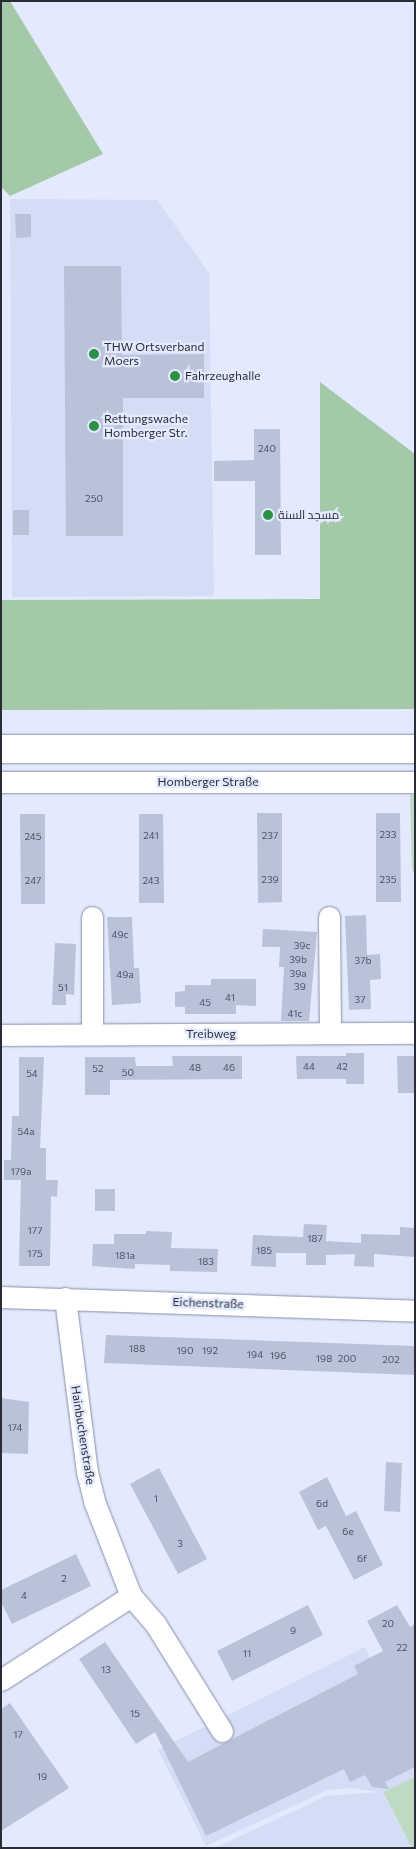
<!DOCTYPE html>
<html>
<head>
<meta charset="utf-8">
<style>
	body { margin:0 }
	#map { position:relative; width:416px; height:1849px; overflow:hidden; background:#e3eafe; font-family:Commissioner,Cairo,sans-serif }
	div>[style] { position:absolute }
	.built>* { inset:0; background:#d5ddf6 }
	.green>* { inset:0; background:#bfdac2 }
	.forest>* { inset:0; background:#a3c9a8 }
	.building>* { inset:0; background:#b9c2d9 }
	.roads { filter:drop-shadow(0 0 1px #878fa5) drop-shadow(0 0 1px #878fa5) }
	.street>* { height:21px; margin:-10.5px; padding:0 10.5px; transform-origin:10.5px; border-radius:10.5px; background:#fff }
	.secondary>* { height:28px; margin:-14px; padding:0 14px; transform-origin:14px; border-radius:14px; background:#fff }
	.dots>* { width:14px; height:14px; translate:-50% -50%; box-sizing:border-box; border:2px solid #e3eafe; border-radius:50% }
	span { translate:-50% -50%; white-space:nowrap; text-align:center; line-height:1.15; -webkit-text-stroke:4.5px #e3eafe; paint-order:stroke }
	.number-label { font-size:10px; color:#4e5260 }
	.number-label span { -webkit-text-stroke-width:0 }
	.poi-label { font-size:12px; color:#2a2d37 }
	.left { translate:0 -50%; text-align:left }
	.street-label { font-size:12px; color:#2a2d37 }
	.frame { position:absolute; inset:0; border:2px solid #2a2d37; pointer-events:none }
</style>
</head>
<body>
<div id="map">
	<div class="built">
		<div style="clip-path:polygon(10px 199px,157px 200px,209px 273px,214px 596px,12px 597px)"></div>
		<div style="clip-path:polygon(365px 1647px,415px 1752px,415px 1802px,383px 1793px,412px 1848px,215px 1848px,326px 1796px,379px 1792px,352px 1788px,328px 1790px,206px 1846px,158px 1750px)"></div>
	</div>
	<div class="green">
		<div style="clip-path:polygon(410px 795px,415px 795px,415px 875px,412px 869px)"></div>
		<div style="clip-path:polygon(415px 1777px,415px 1848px,412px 1848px,383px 1792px)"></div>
	</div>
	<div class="forest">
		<div style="clip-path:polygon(1px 1px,10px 1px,103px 154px,10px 196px,1px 187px)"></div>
		<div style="clip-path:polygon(320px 382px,415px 454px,415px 709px,1px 710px,1px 600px,320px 599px)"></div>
	</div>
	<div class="building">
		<div style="clip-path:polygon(15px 214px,31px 214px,31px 237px,16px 238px)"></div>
		<div style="clip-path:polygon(64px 266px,121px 266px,122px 355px,204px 354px,204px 398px,123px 398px,123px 536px,66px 536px)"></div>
		<div style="clip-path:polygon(254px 429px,280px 429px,281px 555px,255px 555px,255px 481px,214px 481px,214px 461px,254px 460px)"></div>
		<div style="clip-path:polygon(13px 510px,29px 510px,29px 535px,13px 535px)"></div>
		<div style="clip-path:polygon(257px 813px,282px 813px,282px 902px,258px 903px)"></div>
		<div style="clip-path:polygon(376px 813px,400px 813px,401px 902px,376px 902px)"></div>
		<div style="clip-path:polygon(20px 814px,45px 814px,45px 904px,21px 904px)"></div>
		<div style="clip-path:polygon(139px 814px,163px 814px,164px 903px,139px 903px)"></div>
		<div style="clip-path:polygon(366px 915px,367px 955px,380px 954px,381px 979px,370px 980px,371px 1009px,349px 1010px,345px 916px)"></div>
		<div style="clip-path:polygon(107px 917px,132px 917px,134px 968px,139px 968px,141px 1003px,112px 1005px)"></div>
		<div style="clip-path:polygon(263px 929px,317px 932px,309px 1021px,281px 1021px,284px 967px,279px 967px,280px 947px,262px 947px)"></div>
		<div style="clip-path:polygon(55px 943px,76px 944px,74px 995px,66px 994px,66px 1005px,52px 1005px)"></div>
		<div style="clip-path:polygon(211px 979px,256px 979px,256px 1006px,236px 1005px,236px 1014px,185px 1014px,185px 1007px,175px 1007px,175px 992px,185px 991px,185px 985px,211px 985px)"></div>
		<div style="clip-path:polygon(346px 1053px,364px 1053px,364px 1084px,346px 1084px,346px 1079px,297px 1079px,296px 1056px,346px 1056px)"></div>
		<div style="clip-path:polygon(172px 1056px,242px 1056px,242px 1079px,110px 1080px,110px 1095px,85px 1095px,85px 1057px,135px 1057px,136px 1066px,173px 1066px)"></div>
		<div style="clip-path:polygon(397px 1056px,415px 1056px,414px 1093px,398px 1093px)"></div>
		<div style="clip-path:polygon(19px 1057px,44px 1057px,40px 1148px,46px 1148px,46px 1180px,58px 1180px,57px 1197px,51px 1196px,50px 1266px,19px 1266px,21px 1180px,4px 1180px,4px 1160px,11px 1160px,12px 1116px,19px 1116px)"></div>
		<div style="clip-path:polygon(95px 1189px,115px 1189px,115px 1211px,95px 1211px)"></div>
		<div style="clip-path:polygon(304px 1224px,327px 1225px,326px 1241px,361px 1243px,361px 1234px,400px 1235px,400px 1227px,415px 1228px,415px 1257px,374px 1254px,374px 1267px,354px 1266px,355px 1254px,326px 1255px,326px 1265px,306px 1265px,306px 1253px,276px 1253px,276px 1267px,251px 1266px,253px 1235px,303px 1237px)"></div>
		<div style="clip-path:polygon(146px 1231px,172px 1232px,171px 1248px,218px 1249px,217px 1272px,170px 1271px,170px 1265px,135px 1264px,135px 1269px,92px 1266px,93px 1244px,114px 1244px,114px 1234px,146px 1234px)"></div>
		<div style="clip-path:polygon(106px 1335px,415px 1346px,415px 1375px,104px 1363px)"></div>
		<div style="clip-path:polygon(1px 1398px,29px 1402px,28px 1454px,1px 1453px)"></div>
		<div style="clip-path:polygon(386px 1462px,402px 1463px,400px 1512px,384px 1511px)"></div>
		<div style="clip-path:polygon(159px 1468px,207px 1559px,178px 1574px,130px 1484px)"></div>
		<div style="clip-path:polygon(327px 1477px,346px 1516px,356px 1511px,383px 1565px,354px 1580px,326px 1526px,318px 1530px,299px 1492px)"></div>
		<div style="clip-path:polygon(76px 1554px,91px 1586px,12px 1624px,1px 1602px,1px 1590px)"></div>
		<div style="clip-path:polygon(308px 1605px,323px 1635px,232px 1681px,217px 1651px)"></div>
		<div style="clip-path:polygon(397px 1605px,410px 1627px,415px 1624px,415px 1767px,385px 1782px,389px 1789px,372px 1787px,365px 1775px,350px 1782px,344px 1769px,206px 1836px,155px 1732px,136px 1744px,79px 1659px,105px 1642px,188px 1762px,358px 1674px,354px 1666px,383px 1651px,367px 1621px)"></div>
		<div style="clip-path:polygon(10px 1703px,69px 1788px,1px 1831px,1px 1709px)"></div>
	</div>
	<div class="roads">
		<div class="street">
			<div style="left:1px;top:782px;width:414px"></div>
			<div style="left:92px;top:917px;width:117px;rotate:90deg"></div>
			<div style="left:329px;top:917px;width:116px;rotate:89.5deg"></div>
			<div style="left:1px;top:1035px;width:414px;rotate:-0.3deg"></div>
			<div style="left:1px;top:1297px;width:414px;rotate:1.9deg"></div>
			<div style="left:65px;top:1298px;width:175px;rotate:82.8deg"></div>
			<div style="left:87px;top:1472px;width:30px;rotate:76deg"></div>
			<div style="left:94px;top:1501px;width:102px;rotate:68.7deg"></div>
			<div style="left:131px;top:1596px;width:38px;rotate:49deg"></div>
			<div style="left:156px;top:1625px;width:125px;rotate:58.1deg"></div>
			<div style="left:1px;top:1680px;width:155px;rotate:-32.9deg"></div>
		</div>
		<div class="secondary">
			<div style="left:1px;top:749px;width:414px"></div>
		</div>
	</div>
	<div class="dots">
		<div style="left:94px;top:354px;background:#2c9146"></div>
		<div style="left:175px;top:376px;background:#2c9146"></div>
		<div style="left:94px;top:426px;background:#2c9146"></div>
		<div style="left:268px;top:515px;background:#2c9146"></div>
	</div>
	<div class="number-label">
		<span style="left:267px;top:449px">240</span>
		<span style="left:94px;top:499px">250</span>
		<span style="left:388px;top:835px">233</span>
		<span style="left:151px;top:836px">241</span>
		<span style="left:270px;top:836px">237</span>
		<span style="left:33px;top:837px">245</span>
		<span style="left:270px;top:880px">239</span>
		<span style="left:388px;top:880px">235</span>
		<span style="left:33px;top:881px">247</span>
		<span style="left:151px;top:881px">243</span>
		<span style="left:120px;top:935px">49c</span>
		<span style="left:302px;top:946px">39c</span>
		<span style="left:298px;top:960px">39b</span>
		<span style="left:363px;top:961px">37b</span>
		<span style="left:298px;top:974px">39a</span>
		<span style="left:125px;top:975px">49a</span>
		<span style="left:300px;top:987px">39</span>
		<span style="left:63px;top:988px">51</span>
		<span style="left:230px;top:998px">41</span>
		<span style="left:360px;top:1000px">37</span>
		<span style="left:205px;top:1003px">45</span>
		<span style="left:295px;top:1014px">41c</span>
		<span style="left:309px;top:1067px">44</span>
		<span style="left:342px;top:1067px">42</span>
		<span style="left:195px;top:1068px">48</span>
		<span style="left:229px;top:1068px">46</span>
		<span style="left:98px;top:1069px">52</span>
		<span style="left:128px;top:1073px">50</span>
		<span style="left:32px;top:1074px">54</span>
		<span style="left:26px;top:1132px">54a</span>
		<span style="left:21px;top:1172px">179a</span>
		<span style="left:35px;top:1231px">177</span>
		<span style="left:315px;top:1239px">187</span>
		<span style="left:264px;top:1251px">185</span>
		<span style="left:35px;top:1254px">175</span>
		<span style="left:125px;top:1256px">181a</span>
		<span style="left:206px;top:1262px">183</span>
		<span style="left:137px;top:1349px">188</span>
		<span style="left:185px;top:1351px">190</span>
		<span style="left:210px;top:1351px">192</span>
		<span style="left:255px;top:1355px">194</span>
		<span style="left:278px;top:1356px">196</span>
		<span style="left:324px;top:1359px">198</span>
		<span style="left:347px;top:1359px">200</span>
		<span style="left:391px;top:1360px">202</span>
		<span style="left:15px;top:1428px">174</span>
		<span style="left:156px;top:1499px">1</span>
		<span style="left:322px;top:1504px">6d</span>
		<span style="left:348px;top:1532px">6e</span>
		<span style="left:180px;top:1544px">3</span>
		<span style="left:362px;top:1559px">6f</span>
		<span style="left:64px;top:1579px">2</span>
		<span style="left:24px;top:1596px">4</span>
		<span style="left:388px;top:1624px">20</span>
		<span style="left:293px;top:1631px">9</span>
		<span style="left:402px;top:1648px">22</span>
		<span style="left:247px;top:1654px">11</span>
		<span style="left:106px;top:1670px">13</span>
		<span style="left:135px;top:1714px">15</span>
		<span style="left:18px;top:1735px">17</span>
		<span style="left:42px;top:1777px">19</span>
	</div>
	<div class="poi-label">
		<span class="left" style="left:104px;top:354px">THW Ortsverband<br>Moers</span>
		<span class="left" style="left:185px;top:376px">Fahrzeughalle</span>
		<span class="left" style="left:104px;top:426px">Rettungswache<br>Homberger Str.</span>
		<span class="left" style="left:278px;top:515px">مسجد السنة</span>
	</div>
	<div class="street-label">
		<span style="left:208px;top:782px">Homberger Straße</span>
		<span style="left:211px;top:1034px">Treibweg</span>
		<span style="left:208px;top:1303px;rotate:2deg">Eichenstraße</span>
		<span style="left:83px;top:1435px;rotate:81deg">Hainbuchenstraße</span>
	</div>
	<div class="frame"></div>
</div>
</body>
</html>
